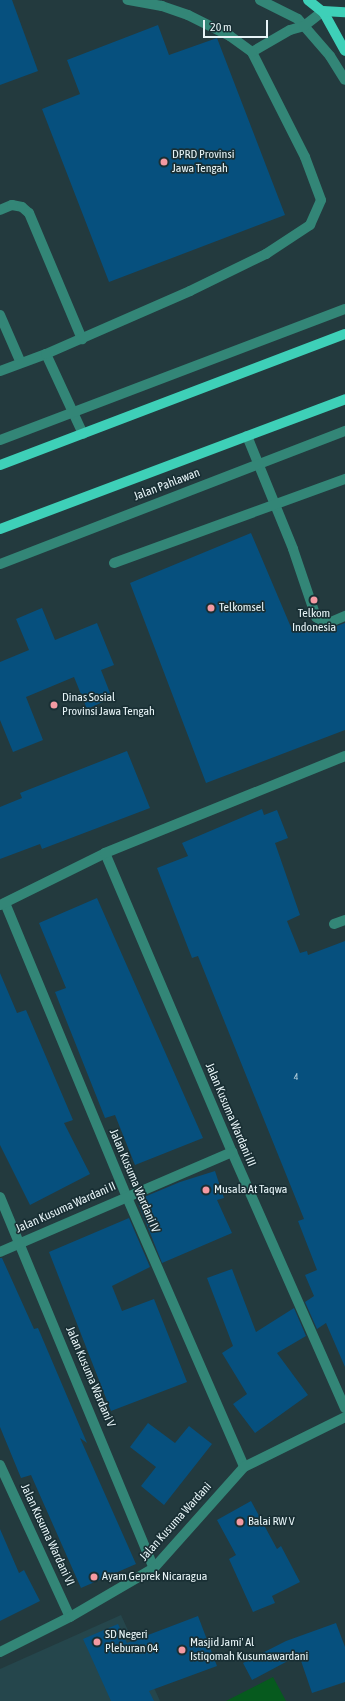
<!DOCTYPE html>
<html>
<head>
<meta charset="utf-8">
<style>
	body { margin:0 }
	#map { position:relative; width:345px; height:1701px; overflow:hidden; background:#233a3e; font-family:"Asap Condensed",sans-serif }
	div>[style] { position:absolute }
	.built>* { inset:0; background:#25464c }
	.green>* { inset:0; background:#065a1e }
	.building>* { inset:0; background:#06507e }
	.minor>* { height:10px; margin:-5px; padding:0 5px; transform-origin:5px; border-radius:5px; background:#338677 }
	.major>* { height:10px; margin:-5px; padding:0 5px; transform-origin:5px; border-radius:5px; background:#3ed0b8 }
	.dots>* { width:11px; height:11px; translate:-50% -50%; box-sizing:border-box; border:2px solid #192f34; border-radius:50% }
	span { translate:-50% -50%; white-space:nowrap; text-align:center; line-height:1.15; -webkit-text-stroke:3.5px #192f34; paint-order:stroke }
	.number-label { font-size:10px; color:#afcbd9 }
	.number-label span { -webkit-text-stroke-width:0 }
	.poi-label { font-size:12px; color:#e7f4f7 }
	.left { translate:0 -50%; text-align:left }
	.street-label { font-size:12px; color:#e7f4f7 }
	.scale { position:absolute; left:203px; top:20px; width:65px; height:18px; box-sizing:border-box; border:2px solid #e7f4f7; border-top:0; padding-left:5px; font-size:12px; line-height:14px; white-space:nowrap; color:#e7f4f7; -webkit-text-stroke:3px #192f34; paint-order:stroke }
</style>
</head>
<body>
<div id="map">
	<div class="built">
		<div style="clip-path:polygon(121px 1615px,160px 1701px,0 1701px,0 1669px)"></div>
	</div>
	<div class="green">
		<div style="clip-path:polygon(273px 1677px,286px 1701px,226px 1701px)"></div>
	</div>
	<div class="building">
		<div style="clip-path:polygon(0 0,12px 0,38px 71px,0 85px)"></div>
		<div style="clip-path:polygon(158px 25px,169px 55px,217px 38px,285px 215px,109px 282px,42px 109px,80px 94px,67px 60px)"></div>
		<div style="clip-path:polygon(251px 533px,293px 632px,314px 623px,326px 630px,345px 623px,345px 730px,206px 783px,130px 583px)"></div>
		<div style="clip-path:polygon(42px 608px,55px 640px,97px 623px,114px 665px,101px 670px,112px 698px,87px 709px,74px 677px,26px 697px,43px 740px,13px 752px,0 720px,0 662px,29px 650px,16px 619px)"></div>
		<div style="clip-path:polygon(127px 751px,150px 808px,42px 849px,40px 844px,0 859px,0 807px,22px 798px,20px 793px)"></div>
		<div style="clip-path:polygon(262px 809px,264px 815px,277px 810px,288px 838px,275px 843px,300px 915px,287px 921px,300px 953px,307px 951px,308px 955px,345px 941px,345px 1367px,326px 1323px,317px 1329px,305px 1302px,314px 1296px,305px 1275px,317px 1270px,298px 1221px,304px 1219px,198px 956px,192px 958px,157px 868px,188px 856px,182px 843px)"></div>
		<div style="clip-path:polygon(97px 898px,203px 1138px,135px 1165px,115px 1115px,105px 1118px,55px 992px,66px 988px,39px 923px)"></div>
		<div style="clip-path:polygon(0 973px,17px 1013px,26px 1010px,73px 1120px,64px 1123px,90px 1174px,30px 1205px,0 1145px)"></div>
		<div style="clip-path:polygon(215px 1171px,224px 1198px,217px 1200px,232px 1233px,162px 1263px,137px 1200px,180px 1182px)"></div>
		<div style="clip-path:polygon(129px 1218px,150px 1267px,112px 1286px,122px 1311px,154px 1299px,187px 1382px,111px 1411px,49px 1252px)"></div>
		<div style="clip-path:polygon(0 1258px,2px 1258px,34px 1329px,38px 1328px,87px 1443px,80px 1438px,136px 1564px,81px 1588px,31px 1475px,21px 1478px,0 1427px)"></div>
		<div style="clip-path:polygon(232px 1269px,256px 1332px,294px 1308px,306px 1336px,277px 1353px,308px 1395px,255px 1433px,233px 1404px,247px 1394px,222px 1353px,233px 1346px,207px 1278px)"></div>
		<div style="clip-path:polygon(148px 1423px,175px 1443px,189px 1426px,212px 1444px,164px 1505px,141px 1486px,156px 1467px,130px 1447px)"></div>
		<div style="clip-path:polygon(251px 1501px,277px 1549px,281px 1546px,300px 1582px,272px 1596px,275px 1603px,253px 1612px,229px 1559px,236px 1555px,217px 1520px)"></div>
		<div style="clip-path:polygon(0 1529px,19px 1573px,24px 1570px,40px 1601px,0 1621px)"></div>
		<div style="clip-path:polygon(198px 1616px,217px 1666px,149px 1691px,154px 1701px,111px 1701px,83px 1639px,118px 1624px,127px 1643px)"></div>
		<div style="clip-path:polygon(336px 1623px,345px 1647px,345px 1682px,312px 1693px,299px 1655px,252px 1680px,243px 1663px,286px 1641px)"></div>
	</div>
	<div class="minor">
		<div style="left:260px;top:0;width:42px;rotate:26.6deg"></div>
		<div style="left:298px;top:19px;width:49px;rotate:49.1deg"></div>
		<div style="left:330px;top:56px;width:28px;rotate:58deg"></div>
		<div style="left:252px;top:52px;width:44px;rotate:-30.1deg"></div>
		<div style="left:290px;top:30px;width:15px;rotate:-16deg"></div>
		<div style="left:304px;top:26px;width:24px;rotate:-38deg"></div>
		<div style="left:0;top:210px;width:13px;rotate:-23deg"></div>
		<div style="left:12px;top:205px;width:10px;rotate:11deg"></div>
		<div style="left:22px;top:207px;width:9px;rotate:41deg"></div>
		<div style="left:29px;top:213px;width:137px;rotate:67.2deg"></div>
		<div style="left:0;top:315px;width:52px;rotate:66.4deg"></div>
		<div style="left:0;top:371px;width:49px;rotate:-20.3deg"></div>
		<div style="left:83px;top:434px;width:88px;rotate:-114.8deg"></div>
		<div style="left:46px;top:354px;width:157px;rotate:-23.6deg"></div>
		<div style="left:190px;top:291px;width:85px;rotate:-26deg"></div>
		<div style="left:266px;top:254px;width:53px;rotate:-33.4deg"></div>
		<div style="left:310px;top:225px;width:27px;rotate:-66deg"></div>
		<div style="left:321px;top:200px;width:46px;rotate:-110.4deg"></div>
		<div style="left:305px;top:157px;width:118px;rotate:-116.8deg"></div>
		<div style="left:252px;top:52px;width:27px;rotate:-144deg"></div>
		<div style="left:230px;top:36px;width:47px;rotate:-153.4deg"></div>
		<div style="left:188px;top:15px;width:28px;rotate:-161deg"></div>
		<div style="left:162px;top:6px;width:35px;rotate:-170deg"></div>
		<div style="left:247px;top:436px;width:122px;rotate:67.8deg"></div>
		<div style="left:293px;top:549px;width:72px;rotate:71.3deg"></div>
		<div style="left:316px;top:617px;width:12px;rotate:35deg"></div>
		<div style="left:326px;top:624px;width:21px;rotate:-23deg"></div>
		<div style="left:0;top:440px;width:369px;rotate:-20.8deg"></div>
		<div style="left:114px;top:563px;width:246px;rotate:-20deg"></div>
		<div style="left:0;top:564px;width:370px;rotate:-21.1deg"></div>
		<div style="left:105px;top:853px;width:325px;rotate:67deg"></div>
		<div style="left:232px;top:1152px;width:280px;rotate:66.2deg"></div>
		<div style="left:5px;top:903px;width:316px;rotate:67.5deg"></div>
		<div style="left:126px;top:1195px;width:296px;rotate:66.5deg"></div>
		<div style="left:0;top:905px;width:117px;rotate:-26.3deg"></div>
		<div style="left:105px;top:853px;width:259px;rotate:-22deg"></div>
		<div style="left:334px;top:924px;width:12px;rotate:-20deg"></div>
		<div style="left:0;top:1197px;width:402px;rotate:67.5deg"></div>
		<div style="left:0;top:1252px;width:253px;rotate:-23.3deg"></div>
		<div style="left:0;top:1465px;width:167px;rotate:65.3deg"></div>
		<div style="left:0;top:1652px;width:78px;rotate:-26.6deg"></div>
		<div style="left:70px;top:1617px;width:97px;rotate:-30.3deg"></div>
		<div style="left:154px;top:1568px;width:135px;rotate:-48.3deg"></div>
		<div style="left:244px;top:1467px;width:113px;rotate:-26.3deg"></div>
	</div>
	<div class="major">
		<div style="left:308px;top:0;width:21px;rotate:39deg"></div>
		<div style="left:324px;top:13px;width:43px;rotate:61.1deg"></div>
		<div style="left:323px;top:11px;width:22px;rotate:3deg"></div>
		<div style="left:0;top:465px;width:369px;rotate:-20.8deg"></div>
		<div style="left:0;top:529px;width:369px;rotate:-20.6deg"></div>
	</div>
	<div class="dots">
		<div style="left:164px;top:162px;background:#f49aa2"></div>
		<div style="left:314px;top:600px;background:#f49aa2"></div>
		<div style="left:211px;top:608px;background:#f49aa2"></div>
		<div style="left:54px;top:705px;background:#f49aa2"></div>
		<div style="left:206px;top:1190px;background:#f49aa2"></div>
		<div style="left:240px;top:1522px;background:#f49aa2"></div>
		<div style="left:94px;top:1577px;background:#f49aa2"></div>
		<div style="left:97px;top:1642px;background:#f49aa2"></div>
		<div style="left:182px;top:1650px;background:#f49aa2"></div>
	</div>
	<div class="number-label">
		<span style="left:296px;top:1077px">4</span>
	</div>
	<div class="poi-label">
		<span class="left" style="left:172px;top:162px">DPRD Provinsi<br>Jawa Tengah</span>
		<span class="left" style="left:219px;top:608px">Telkomsel</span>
		<span style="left:314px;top:621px">Telkom<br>Indonesia</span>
		<span class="left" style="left:62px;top:705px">Dinas Sosial<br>Provinsi Jawa Tengah</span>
		<span class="left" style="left:214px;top:1190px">Musala At Taqwa</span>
		<span class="left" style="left:248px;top:1522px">Balai RW V</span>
		<span class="left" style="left:102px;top:1577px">Ayam Geprek Nicaragua</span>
		<span class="left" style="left:105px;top:1642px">SD Negeri<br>Pleburan 04</span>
		<span class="left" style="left:190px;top:1650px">Masjid Jami' Al<br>Istiqomah Kusumawardani</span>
	</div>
	<div class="street-label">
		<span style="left:167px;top:485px;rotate:-21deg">Jalan Pahlawan</span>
		<span style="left:230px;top:1115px;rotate:67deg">Jalan Kusuma Wardani III</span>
		<span style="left:134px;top:1181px;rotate:67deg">Jalan Kusuma Wardani IV</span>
		<span style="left:66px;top:1208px;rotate:-24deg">Jalan Kusuma Wardani II</span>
		<span style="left:90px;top:1377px;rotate:67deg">Jalan Kusuma Wardani V</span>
		<span style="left:176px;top:1522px;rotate:-48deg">Jalan Kusuma Wardani</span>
		<span style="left:47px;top:1535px;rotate:65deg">Jalan Kusuma Wardani VI</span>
	</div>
	<div class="scale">20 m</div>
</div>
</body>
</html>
